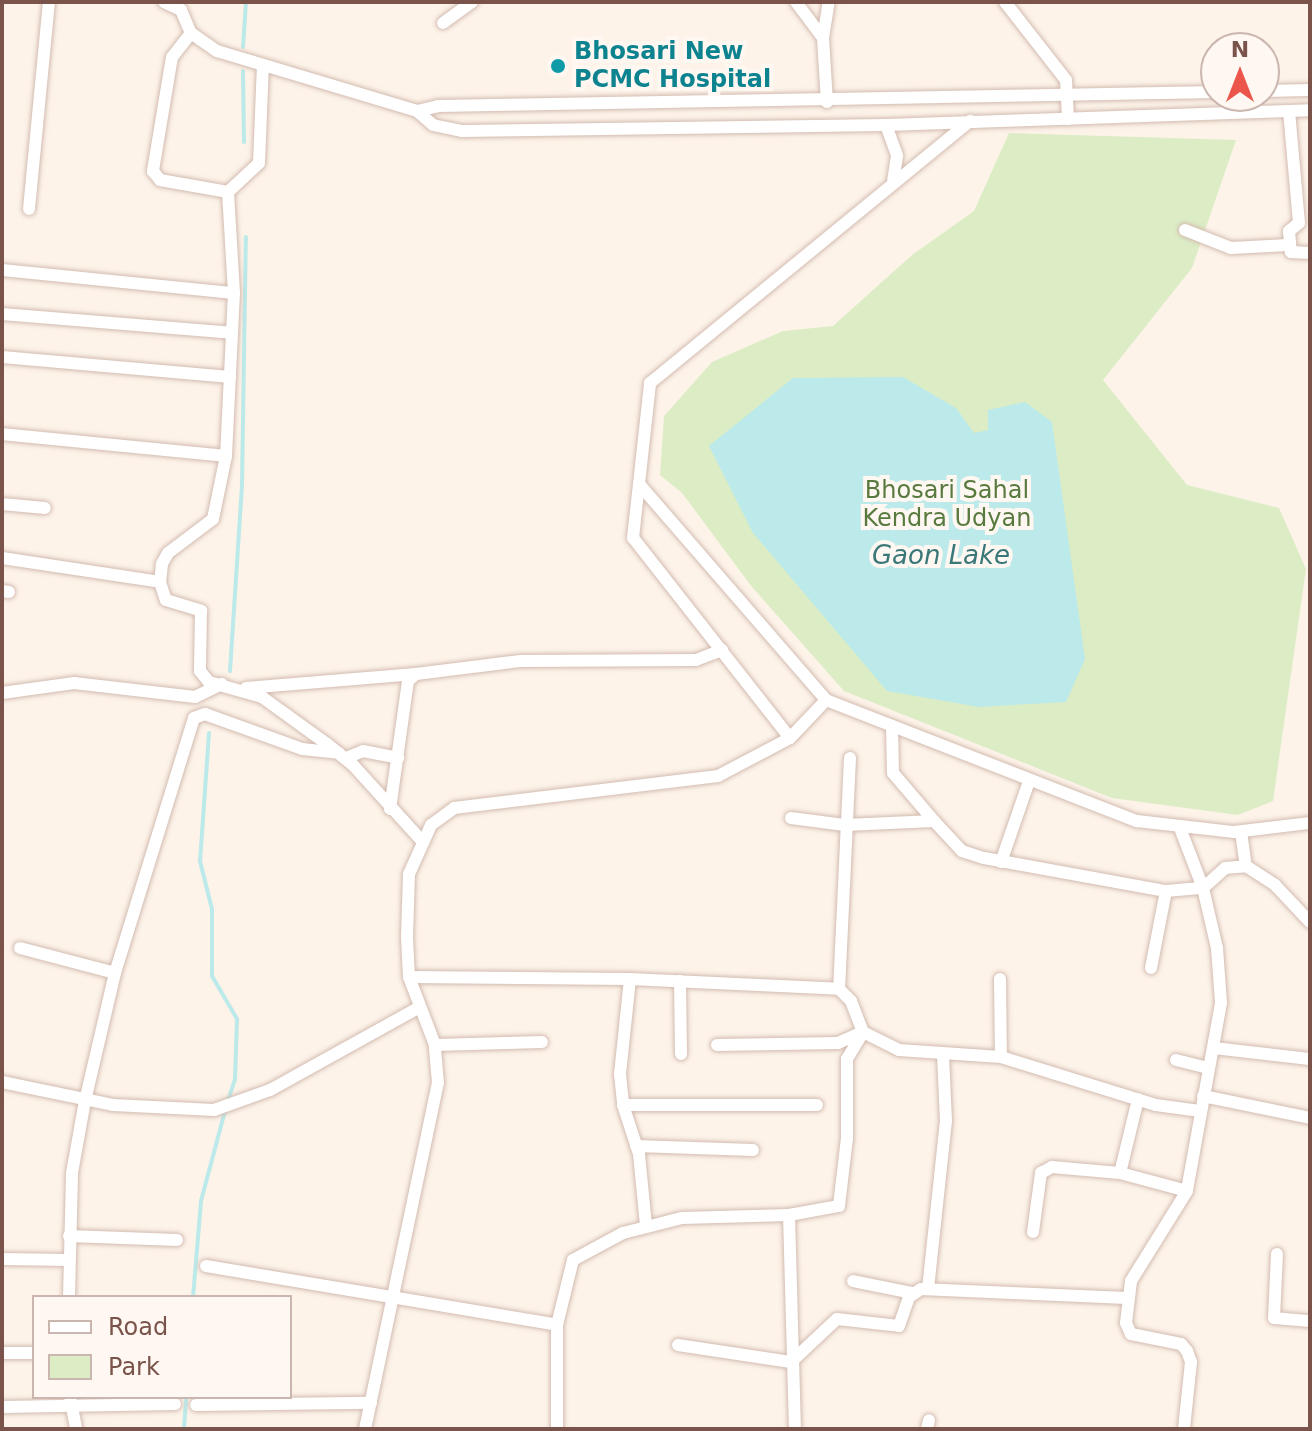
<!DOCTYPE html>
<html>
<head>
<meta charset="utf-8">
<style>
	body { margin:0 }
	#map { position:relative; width:1312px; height:1431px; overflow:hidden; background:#fdf3e9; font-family:"DejaVu Sans",sans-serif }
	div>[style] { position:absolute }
	.green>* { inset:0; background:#dcedc6 }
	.water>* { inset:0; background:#bce9e9 }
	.stream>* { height:4px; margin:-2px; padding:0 2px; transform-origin:2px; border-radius:2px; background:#bce9e9 }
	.roads { filter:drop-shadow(0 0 2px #d3bbb0) drop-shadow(0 0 2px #d3bbb0) }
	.minor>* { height:12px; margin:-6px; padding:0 6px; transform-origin:6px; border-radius:6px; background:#fff }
	.dots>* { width:22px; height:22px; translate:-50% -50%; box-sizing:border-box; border:4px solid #fff7f1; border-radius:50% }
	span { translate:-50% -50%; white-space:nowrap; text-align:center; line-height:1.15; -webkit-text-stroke:8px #fff7f1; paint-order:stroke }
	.culture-label { font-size:24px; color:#0d838f; font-weight:700 }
	.left { translate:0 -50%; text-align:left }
	.park-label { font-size:24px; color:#597a3f }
	.water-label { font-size:26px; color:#3a7778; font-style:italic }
	.frame { position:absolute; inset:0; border:4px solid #7a544a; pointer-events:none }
	.legend { position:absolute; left:32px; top:1295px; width:260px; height:104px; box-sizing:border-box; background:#fff7f1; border:2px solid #cab6ae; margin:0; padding:10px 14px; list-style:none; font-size:24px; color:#7a544a }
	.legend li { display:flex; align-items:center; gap:16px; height:40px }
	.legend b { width:40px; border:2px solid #cab6ae }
	.north { position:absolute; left:1200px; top:32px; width:80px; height:80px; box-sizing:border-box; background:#fff7f1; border:2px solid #cab6ae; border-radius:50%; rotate:0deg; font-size:22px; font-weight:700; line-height:32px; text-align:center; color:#7a544a }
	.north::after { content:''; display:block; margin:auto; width:28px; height:36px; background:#ec5549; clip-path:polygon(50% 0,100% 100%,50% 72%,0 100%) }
</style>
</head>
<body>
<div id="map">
	<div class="green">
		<div style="clip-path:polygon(1009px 133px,1236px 140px,1192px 268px,1103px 380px,1187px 485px,1279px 508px,1306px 569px,1273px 801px,1238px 815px,1112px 798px,844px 691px,752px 587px,682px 493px,660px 475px,664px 416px,712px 362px,783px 331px,833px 326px,912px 255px,974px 211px)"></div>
	</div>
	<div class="water">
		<div style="clip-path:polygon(903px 377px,956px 408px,974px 433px,988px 430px,988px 410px,1025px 402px,1052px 422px,1085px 659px,1066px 702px,979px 707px,887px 691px,753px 533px,709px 446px,793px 378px)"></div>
	</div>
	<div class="stream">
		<div style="left:243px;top:47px;width:45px;rotate:-86.2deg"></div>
		<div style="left:243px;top:71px;width:71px;rotate:89.2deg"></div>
		<div style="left:230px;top:671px;width:187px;rotate:-86.3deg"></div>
		<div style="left:242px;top:484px;width:247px;rotate:-89.1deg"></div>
		<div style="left:209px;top:733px;width:128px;rotate:94deg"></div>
		<div style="left:200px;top:861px;width:49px;rotate:76deg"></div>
		<div style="left:212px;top:909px;width:67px;rotate:90deg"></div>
		<div style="left:212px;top:976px;width:50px;rotate:59.8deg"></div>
		<div style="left:237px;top:1019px;width:60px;rotate:91.9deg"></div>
		<div style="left:235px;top:1079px;width:25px;rotate:108deg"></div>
		<div style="left:193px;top:1297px;width:96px;rotate:-85.2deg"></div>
		<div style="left:201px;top:1201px;width:93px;rotate:-75.1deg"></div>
		<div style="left:184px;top:1429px;width:32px;rotate:-86deg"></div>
	</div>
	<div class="roads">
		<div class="minor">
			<div style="left:164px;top:2px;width:19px;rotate:25deg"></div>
			<div style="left:181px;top:10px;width:25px;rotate:67deg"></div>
			<div style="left:191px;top:33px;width:32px;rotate:35deg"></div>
			<div style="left:217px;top:51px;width:209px;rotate:16.7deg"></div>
			<div style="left:417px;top:111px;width:21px;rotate:41deg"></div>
			<div style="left:433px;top:125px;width:30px;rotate:12deg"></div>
			<div style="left:462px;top:131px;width:424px;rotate:-0.8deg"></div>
			<div style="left:886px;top:125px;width:424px;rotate:-2deg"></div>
			<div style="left:796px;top:2px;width:45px;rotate:53.1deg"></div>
			<div style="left:1005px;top:2px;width:99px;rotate:52deg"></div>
			<div style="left:1066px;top:80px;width:39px;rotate:87deg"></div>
			<div style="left:443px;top:23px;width:36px;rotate:-36deg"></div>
			<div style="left:191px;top:33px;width:31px;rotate:128deg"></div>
			<div style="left:172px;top:57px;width:116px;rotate:99.5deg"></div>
			<div style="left:153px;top:171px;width:11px;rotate:52deg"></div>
			<div style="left:160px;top:180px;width:69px;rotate:10deg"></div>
			<div style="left:1264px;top:91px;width:46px;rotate:-1.2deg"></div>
			<div style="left:827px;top:102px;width:64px;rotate:-93.6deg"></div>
			<div style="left:823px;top:38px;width:36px;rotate:-81deg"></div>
			<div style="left:417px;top:111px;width:22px;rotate:-13deg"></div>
			<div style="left:438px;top:106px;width:778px;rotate:-1.03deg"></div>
			<div style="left:1289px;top:111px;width:112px;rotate:84.9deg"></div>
			<div style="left:886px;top:125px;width:33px;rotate:70deg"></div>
			<div style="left:897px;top:156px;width:24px;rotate:99deg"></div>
			<div style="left:29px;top:209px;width:208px;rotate:-84.5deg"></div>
			<div style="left:1299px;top:223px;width:13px;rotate:141deg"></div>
			<div style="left:1289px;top:231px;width:21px;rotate:85deg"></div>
			<div style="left:1291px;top:252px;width:19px;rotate:3deg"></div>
			<div style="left:1185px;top:230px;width:49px;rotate:21.4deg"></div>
			<div style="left:1231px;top:248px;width:57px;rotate:-3deg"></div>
			<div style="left:2px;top:270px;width:233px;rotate:5.7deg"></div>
			<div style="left:2px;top:314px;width:230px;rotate:4.7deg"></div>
			<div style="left:2px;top:357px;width:229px;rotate:5deg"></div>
			<div style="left:2px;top:434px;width:225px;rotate:5.6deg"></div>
			<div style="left:226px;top:456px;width:64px;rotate:101.7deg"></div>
			<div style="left:213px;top:519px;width:56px;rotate:142.9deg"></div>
			<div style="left:168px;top:553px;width:13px;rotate:119deg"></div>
			<div style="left:162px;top:564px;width:18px;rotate:96deg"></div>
			<div style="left:160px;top:582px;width:19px;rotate:72deg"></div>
			<div style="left:166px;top:600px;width:37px;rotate:17deg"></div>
			<div style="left:201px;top:611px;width:60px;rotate:91deg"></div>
			<div style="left:200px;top:671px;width:14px;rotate:51deg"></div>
			<div style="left:209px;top:682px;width:55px;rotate:15.8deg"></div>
			<div style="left:262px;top:697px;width:80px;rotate:35.9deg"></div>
			<div style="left:327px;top:744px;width:33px;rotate:39deg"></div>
			<div style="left:353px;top:765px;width:103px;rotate:47.8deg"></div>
			<div style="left:226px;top:456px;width:163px;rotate:-87.2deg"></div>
			<div style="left:234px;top:293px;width:101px;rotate:-93.4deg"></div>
			<div style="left:228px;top:192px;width:42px;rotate:-43.1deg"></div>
			<div style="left:259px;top:163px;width:98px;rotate:-87.7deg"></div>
			<div style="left:639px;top:484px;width:286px;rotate:49.1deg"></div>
			<div style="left:826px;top:700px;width:334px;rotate:21.3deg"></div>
			<div style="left:1137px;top:821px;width:98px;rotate:6.5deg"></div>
			<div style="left:1234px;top:832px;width:77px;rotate:-6.8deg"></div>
			<div style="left:2px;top:504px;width:43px;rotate:5.3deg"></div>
			<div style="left:2px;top:558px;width:160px;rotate:8.6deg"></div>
			<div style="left:2px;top:591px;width:7px;rotate:8deg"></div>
			<div style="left:246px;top:688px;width:170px;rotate:-4.7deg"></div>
			<div style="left:2px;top:693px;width:73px;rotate:-7.9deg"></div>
			<div style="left:74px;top:683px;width:122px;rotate:6.6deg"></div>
			<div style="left:195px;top:697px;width:30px;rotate:-26deg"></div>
			<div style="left:892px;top:726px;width:47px;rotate:88.8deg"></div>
			<div style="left:893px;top:773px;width:63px;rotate:49.5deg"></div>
			<div style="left:790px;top:738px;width:254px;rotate:-128.1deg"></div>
			<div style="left:633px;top:538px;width:156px;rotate:-83.7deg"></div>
			<div style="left:650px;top:383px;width:414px;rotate:-39.3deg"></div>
			<div style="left:346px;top:758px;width:18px;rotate:-22deg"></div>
			<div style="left:363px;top:751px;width:36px;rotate:11deg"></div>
			<div style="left:850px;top:758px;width:231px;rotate:92.7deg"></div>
			<div style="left:839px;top:989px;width:17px;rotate:45deg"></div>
			<div style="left:851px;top:1001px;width:33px;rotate:69deg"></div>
			<div style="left:863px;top:1032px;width:40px;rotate:26.6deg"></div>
			<div style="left:899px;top:1050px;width:102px;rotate:3.9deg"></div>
			<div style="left:1001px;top:1057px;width:162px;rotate:17.2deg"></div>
			<div style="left:1156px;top:1105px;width:44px;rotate:7.8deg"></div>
			<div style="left:390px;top:809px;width:129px;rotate:-82deg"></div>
			<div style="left:408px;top:681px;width:11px;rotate:-41deg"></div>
			<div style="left:416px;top:674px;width:106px;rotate:-7.1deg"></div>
			<div style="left:521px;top:661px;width:175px;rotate:-0.3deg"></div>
			<div style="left:696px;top:660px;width:28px;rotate:-21deg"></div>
			<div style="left:791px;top:818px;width:54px;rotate:7.4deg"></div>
			<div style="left:845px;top:825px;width:89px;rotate:-2.6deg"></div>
			<div style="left:934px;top:821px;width:41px;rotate:47deg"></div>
			<div style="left:962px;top:851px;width:23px;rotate:18deg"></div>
			<div style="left:984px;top:858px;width:185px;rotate:10.3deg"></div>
			<div style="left:1166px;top:891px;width:37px;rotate:-5deg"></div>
			<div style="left:1203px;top:888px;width:30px;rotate:-42deg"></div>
			<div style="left:1225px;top:868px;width:21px;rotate:-5deg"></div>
			<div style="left:1246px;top:866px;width:35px;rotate:33deg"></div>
			<div style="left:1275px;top:885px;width:51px;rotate:46.6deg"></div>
			<div style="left:1180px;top:828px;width:64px;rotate:69deg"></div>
			<div style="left:1203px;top:888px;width:62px;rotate:76.9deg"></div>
			<div style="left:1217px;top:948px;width:55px;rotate:85.8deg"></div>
			<div style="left:1221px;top:1003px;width:191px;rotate:100.3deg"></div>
			<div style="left:1187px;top:1191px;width:106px;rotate:121.9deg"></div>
			<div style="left:1131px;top:1281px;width:42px;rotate:96.8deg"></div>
			<div style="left:1126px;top:1323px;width:12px;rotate:66deg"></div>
			<div style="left:1131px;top:1334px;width:51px;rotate:11.3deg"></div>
			<div style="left:1181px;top:1344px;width:9px;rotate:49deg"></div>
			<div style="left:1187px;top:1351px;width:12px;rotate:70deg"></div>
			<div style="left:1191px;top:1362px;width:67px;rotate:96deg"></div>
			<div style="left:1241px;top:832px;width:34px;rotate:82deg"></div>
			<div style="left:1001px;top:862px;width:86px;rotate:-70.9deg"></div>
			<div style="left:20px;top:948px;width:98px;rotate:14.7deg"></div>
			<div style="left:1151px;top:968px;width:78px;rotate:-79deg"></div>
			<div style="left:409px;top:977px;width:221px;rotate:0.5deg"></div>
			<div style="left:630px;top:979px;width:209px;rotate:2.7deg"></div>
			<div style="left:630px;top:979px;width:96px;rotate:96deg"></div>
			<div style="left:620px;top:1074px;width:31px;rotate:84deg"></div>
			<div style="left:623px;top:1105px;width:52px;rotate:71.9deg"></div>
			<div style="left:639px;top:1154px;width:72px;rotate:84.4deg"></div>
			<div style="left:1000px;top:979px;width:78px;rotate:89.3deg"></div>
			<div style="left:680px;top:981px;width:73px;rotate:89.2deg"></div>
			<div style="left:435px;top:1045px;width:107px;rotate:-1.6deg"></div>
			<div style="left:717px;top:1045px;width:121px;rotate:-0.9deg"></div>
			<div style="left:838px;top:1043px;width:27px;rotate:-24deg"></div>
			<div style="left:1214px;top:1048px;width:96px;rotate:6.6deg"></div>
			<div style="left:1176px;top:1060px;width:33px;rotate:14deg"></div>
			<div style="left:2px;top:1082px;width:113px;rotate:11.7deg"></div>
			<div style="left:113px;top:1105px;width:101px;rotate:2.8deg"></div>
			<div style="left:214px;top:1110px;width:59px;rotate:-19.7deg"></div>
			<div style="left:270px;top:1090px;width:171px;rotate:-29deg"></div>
			<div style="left:1203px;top:1096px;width:109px;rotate:11.6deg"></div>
			<div style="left:623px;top:1105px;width:194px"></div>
			<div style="left:636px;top:1146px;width:117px;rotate:2deg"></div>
			<div style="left:1120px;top:1173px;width:76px;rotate:-76.3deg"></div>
			<div style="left:789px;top:1215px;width:214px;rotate:88.4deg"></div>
			<div style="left:1033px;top:1232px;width:60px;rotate:-82.3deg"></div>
			<div style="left:1041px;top:1173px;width:13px;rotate:-29deg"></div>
			<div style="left:1052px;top:1167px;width:68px;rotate:5deg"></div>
			<div style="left:1120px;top:1173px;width:69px;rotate:15deg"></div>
			<div style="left:69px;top:1236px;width:108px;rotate:2.1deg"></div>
			<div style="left:1277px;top:1254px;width:64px;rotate:92.7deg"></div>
			<div style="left:1274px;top:1318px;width:36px;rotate:5deg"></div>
			<div style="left:2px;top:1259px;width:67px;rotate:0.9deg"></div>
			<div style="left:206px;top:1266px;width:356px;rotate:9.5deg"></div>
			<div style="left:853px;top:1281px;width:60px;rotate:11.5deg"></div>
			<div style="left:928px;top:1289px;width:169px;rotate:-83.9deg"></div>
			<div style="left:946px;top:1121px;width:67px;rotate:-92.6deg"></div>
			<div style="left:69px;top:1297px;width:124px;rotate:-88.6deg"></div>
			<div style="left:72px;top:1173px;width:73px;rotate:-79.8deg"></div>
			<div style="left:85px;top:1101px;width:131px;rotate:-76.8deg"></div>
			<div style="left:115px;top:973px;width:267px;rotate:-72.8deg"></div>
			<div style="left:194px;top:718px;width:12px;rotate:-20deg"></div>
			<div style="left:205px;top:714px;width:103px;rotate:19.8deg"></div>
			<div style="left:302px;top:749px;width:37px;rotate:6deg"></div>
			<div style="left:678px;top:1345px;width:114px;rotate:8.6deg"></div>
			<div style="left:791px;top:1362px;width:63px;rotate:-43.1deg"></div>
			<div style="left:837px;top:1319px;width:62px;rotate:6.4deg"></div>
			<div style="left:899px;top:1326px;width:31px;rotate:-71deg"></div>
			<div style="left:909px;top:1297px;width:14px;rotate:-34deg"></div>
			<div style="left:921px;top:1289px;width:205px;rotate:2.5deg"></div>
			<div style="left:2px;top:1353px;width:32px"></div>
			<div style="left:70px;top:1397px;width:33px;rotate:79deg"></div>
			<div style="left:196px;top:1405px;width:175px;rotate:-0.7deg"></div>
			<div style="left:2px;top:1407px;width:173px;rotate:-1deg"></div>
			<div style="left:365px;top:1429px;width:354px;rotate:-78.1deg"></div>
			<div style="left:438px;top:1083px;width:38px;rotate:-95deg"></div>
			<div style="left:435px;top:1045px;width:73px;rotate:-110.9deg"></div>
			<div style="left:409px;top:977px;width:40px;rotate:-92.9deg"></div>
			<div style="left:407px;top:937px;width:63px;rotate:-88.2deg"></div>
			<div style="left:409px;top:874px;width:54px;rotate:-65.8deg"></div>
			<div style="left:431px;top:825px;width:29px;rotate:-36deg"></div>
			<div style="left:454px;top:808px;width:266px;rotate:-6.9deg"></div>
			<div style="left:718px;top:776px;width:81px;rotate:-27.8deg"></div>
			<div style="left:790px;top:738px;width:52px;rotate:-46.5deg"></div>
			<div style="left:557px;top:1429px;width:104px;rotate:-90deg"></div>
			<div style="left:557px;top:1325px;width:67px;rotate:-76.2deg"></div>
			<div style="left:573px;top:1260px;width:57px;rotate:-28.4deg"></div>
			<div style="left:623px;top:1233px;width:61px;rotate:-14.3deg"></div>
			<div style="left:682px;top:1218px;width:107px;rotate:-1.6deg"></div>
			<div style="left:789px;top:1215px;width:51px;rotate:-10.2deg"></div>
			<div style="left:839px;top:1206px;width:68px;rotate:-83.3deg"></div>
			<div style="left:847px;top:1138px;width:79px;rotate:-90deg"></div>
			<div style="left:847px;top:1059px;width:31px;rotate:-59deg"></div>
			<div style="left:927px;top:1429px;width:9px;rotate:-77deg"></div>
		</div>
	</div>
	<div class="dots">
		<div style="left:558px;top:66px;background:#0f9aa8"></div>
	</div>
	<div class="culture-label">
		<span class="left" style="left:574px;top:66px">Bhosari New<br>PCMC Hospital</span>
	</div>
	<div class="park-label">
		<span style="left:947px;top:505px">Bhosari Sahal<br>Kendra Udyan</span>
	</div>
	<div class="water-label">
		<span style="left:941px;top:556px">Gaon Lake</span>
	</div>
	<div class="frame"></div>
	<ul class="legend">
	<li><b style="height:10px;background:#fff"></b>Road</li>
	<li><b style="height:22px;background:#dcedc6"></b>Park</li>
	</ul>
	<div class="north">N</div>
</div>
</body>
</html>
